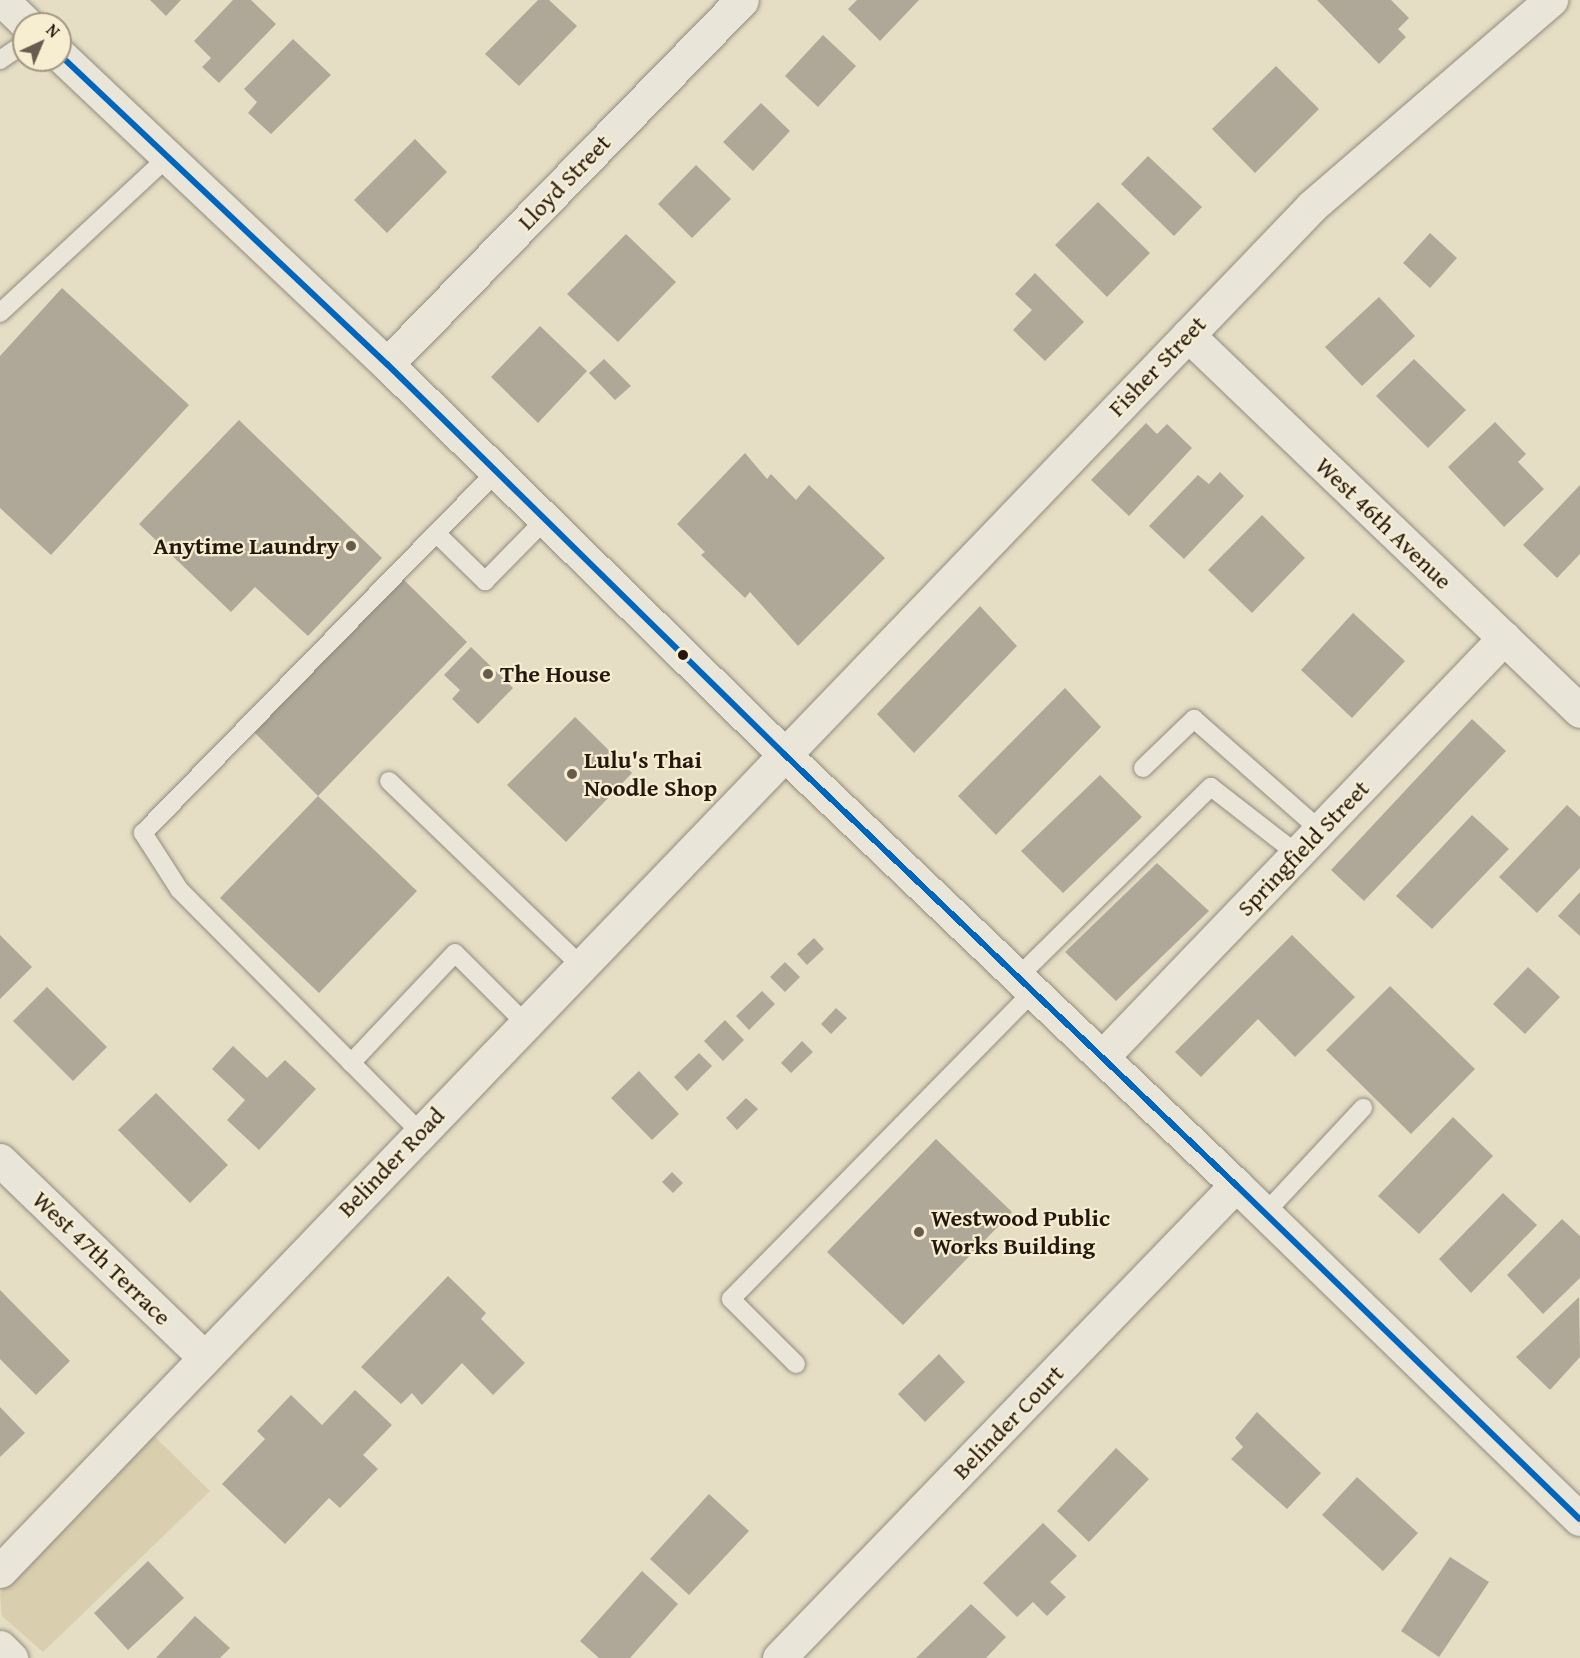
<!DOCTYPE html>
<html>
<head>
<meta charset="utf-8">
<style>
	body { margin:0 }
	#map { position:relative; width:1580px; height:1658px; overflow:hidden; background:#e5ddc4; font-family:"Gentium Book Plus",serif }
	div>[style] { position:absolute }
	.green>* { inset:0; background:#d9cead }
	.building>* { inset:0; background:#afa898 }
	.roads { filter:drop-shadow(0 0 2px #928c7e) drop-shadow(0 0 2px #928c7e) }
	.lane>* { height:18px; margin:-9px; padding:0 9px; transform-origin:9px; border-radius:9px; background:#e9e6d9 }
	.street>* { height:33px; margin:-16.5px; padding:0 16.5px; transform-origin:16.5px; border-radius:16.5px; background:#e9e6d9 }
	.secondary>* { height:33px; margin:-16.5px; padding:0 16.5px; transform-origin:16.5px; border-radius:16.5px; background:#e9e6d9 }
	.bus-1>* { height:6px; margin:-3px; padding:0 3px; transform-origin:3px; border-radius:3px; background:#0065bd }
	.dots>* { width:16px; height:16px; translate:-50% -50%; box-sizing:border-box; border:3px solid #f7edd0; border-radius:50% }
	span { translate:-50% -50%; white-space:nowrap; text-align:center; line-height:1.15; -webkit-text-stroke:4.5px #f7edd0; paint-order:stroke }
	.street-label { font-size:24px; color:#241710 }
	.poi-label { font-size:24px; color:#241710; font-weight:700 }
	.right { translate:-100% -50%; text-align:right }
	.left { translate:0 -50%; text-align:left }
	.north { position:absolute; left:12px; top:12px; width:60px; height:60px; box-sizing:border-box; background:#f7edd0; border:2px solid #a39783; border-radius:50%; rotate:44deg; font-size:16px; font-weight:700; line-height:24px; text-align:center; color:#241710 }
	.north::after { content:''; display:block; margin:auto; width:21px; height:27px; background:#685c4f; clip-path:polygon(50% 0,100% 100%,50% 72%,0 100%) }
</style>
</head>
<body>
<div id="map">
	<div class="green">
		<div style="clip-path:polygon(151px 1433px,210px 1491px,43px 1652px,2px 1616px,0 1594px,10px 1577px)"></div>
	</div>
	<div class="building">
		<div style="clip-path:polygon(150px 0,181px 0,166px 16px)"></div>
		<div style="clip-path:polygon(233px 0,251px 0,276px 24px,219px 83px,202px 67px,211px 58px,194px 41px)"></div>
		<div style="clip-path:polygon(538px 0,549px 0,577px 26px,519px 86px,485px 54px)"></div>
		<div style="clip-path:polygon(857px 0,919px 0,880px 41px,848px 9px)"></div>
		<div style="clip-path:polygon(1317px 0,1391px 0,1409px 18px,1398px 29px,1406px 37px,1379px 64px)"></div>
		<div style="clip-path:polygon(823px 35px,856px 66px,818px 107px,785px 76px)"></div>
		<div style="clip-path:polygon(293px 39px,331px 75px,271px 134px,248px 113px,257px 102px,244px 89px)"></div>
		<div style="clip-path:polygon(1276px 66px,1319px 109px,1255px 173px,1212px 129px)"></div>
		<div style="clip-path:polygon(761px 103px,790px 131px,753px 171px,723px 142px)"></div>
		<div style="clip-path:polygon(415px 139px,447px 172px,387px 233px,354px 200px)"></div>
		<div style="clip-path:polygon(1148px 156px,1202px 207px,1174px 236px,1121px 184px)"></div>
		<div style="clip-path:polygon(696px 165px,731px 199px,692px 238px,658px 204px)"></div>
		<div style="clip-path:polygon(1098px 202px,1150px 253px,1107px 297px,1055px 245px)"></div>
		<div style="clip-path:polygon(1430px 233px,1457px 258px,1430px 288px,1403px 263px)"></div>
		<div style="clip-path:polygon(626px 234px,676px 282px,618px 342px,567px 294px)"></div>
		<div style="clip-path:polygon(1035px 273px,1084px 322px,1045px 361px,1013px 330px,1032px 310px,1015px 294px)"></div>
		<div style="clip-path:polygon(62px 288px,189px 405px,51px 555px,0 508px,0 356px)"></div>
		<div style="clip-path:polygon(1379px 297px,1415px 336px,1362px 386px,1325px 347px)"></div>
		<div style="clip-path:polygon(540px 326px,587px 371px,538px 423px,491px 377px)"></div>
		<div style="clip-path:polygon(604px 359px,631px 386px,615px 400px,589px 373px)"></div>
		<div style="clip-path:polygon(1414px 359px,1466px 410px,1428px 448px,1376px 396px)"></div>
		<div style="clip-path:polygon(239px 420px,382px 558px,308px 636px,255px 587px,231px 612px,139px 524px)"></div>
		<div style="clip-path:polygon(1495px 422px,1526px 454px,1518px 462px,1544px 489px,1504px 527px,1448px 467px)"></div>
		<div style="clip-path:polygon(1146px 423px,1157px 434px,1167px 424px,1192px 448px,1129px 516px,1091px 480px)"></div>
		<div style="clip-path:polygon(745px 453px,767px 479px,771px 474px,796px 500px,809px 485px,885px 558px,798px 646px,750px 592px,745px 598px,701px 555px,705px 552px,677px 524px)"></div>
		<div style="clip-path:polygon(1220px 472px,1244px 496px,1184px 559px,1149px 526px,1198px 475px,1209px 484px)"></div>
		<div style="clip-path:polygon(1580px 485px,1580px 554px,1557px 578px,1523px 545px)"></div>
		<div style="clip-path:polygon(1262px 515px,1305px 558px,1252px 613px,1208px 570px)"></div>
		<div style="clip-path:polygon(402px 578px,467px 642px,318px 796px,254px 732px)"></div>
		<div style="clip-path:polygon(980px 606px,1017px 646px,914px 753px,877px 714px)"></div>
		<div style="clip-path:polygon(1353px 613px,1405px 661px,1352px 718px,1301px 670px)"></div>
		<div style="clip-path:polygon(471px 647px,513px 688px,478px 724px,452px 699px,460px 690px,444px 675px)"></div>
		<div style="clip-path:polygon(1065px 688px,1101px 727px,996px 835px,958px 796px)"></div>
		<div style="clip-path:polygon(575px 717px,632px 773px,566px 842px,507px 785px)"></div>
		<div style="clip-path:polygon(1472px 719px,1506px 751px,1364px 901px,1331px 870px)"></div>
		<div style="clip-path:polygon(1100px 775px,1142px 817px,1063px 893px,1021px 851px)"></div>
		<div style="clip-path:polygon(318px 796px,417px 891px,319px 993px,220px 898px)"></div>
		<div style="clip-path:polygon(1567px 805px,1580px 817px,1580px 868px,1537px 913px,1499px 877px)"></div>
		<div style="clip-path:polygon(1472px 815px,1509px 849px,1432px 929px,1396px 896px)"></div>
		<div style="clip-path:polygon(1157px 863px,1209px 911px,1116px 1001px,1065px 952px)"></div>
		<div style="clip-path:polygon(1580px 892px,1580px 936px,1558px 916px)"></div>
		<div style="clip-path:polygon(0 935px,32px 967px,0 999px)"></div>
		<div style="clip-path:polygon(1292px 935px,1355px 997px,1295px 1057px,1258px 1019px,1201px 1077px,1175px 1052px)"></div>
		<div style="clip-path:polygon(814px 938px,824px 949px,807px 965px,797px 954px)"></div>
		<div style="clip-path:polygon(785px 962px,800px 977px,785px 992px,770px 977px)"></div>
		<div style="clip-path:polygon(1528px 967px,1560px 997px,1525px 1034px,1493px 1004px)"></div>
		<div style="clip-path:polygon(1390px 986px,1475px 1069px,1411px 1134px,1326px 1050px)"></div>
		<div style="clip-path:polygon(47px 987px,107px 1047px,73px 1081px,13px 1021px)"></div>
		<div style="clip-path:polygon(762px 991px,775px 1004px,749px 1030px,736px 1016px)"></div>
		<div style="clip-path:polygon(836px 1008px,847px 1018px,831px 1034px,821px 1024px)"></div>
		<div style="clip-path:polygon(725px 1020px,744px 1040px,723px 1061px,704px 1041px)"></div>
		<div style="clip-path:polygon(802px 1041px,813px 1052px,791px 1073px,781px 1063px)"></div>
		<div style="clip-path:polygon(233px 1046px,267px 1078px,285px 1060px,316px 1089px,259px 1150px,227px 1120px,245px 1100px,212px 1069px)"></div>
		<div style="clip-path:polygon(699px 1053px,712px 1066px,687px 1091px,674px 1077px)"></div>
		<div style="clip-path:polygon(639px 1071px,679px 1114px,652px 1140px,611px 1098px)"></div>
		<div style="clip-path:polygon(156px 1093px,228px 1165px,190px 1203px,118px 1130px)"></div>
		<div style="clip-path:polygon(746px 1098px,758px 1109px,737px 1130px,726px 1118px)"></div>
		<div style="clip-path:polygon(1453px 1117px,1493px 1156px,1419px 1234px,1378px 1196px)"></div>
		<div style="clip-path:polygon(936px 1139px,1012px 1212px,903px 1325px,827px 1252px)"></div>
		<div style="clip-path:polygon(672px 1172px,683px 1183px,673px 1193px,662px 1182px)"></div>
		<div style="clip-path:polygon(1503px 1193px,1537px 1225px,1471px 1293px,1439px 1259px)"></div>
		<div style="clip-path:polygon(1562px 1219px,1580px 1236px,1580px 1278px,1543px 1314px,1507px 1275px)"></div>
		<div style="clip-path:polygon(448px 1276px,486px 1313px,481px 1319px,525px 1363px,493px 1395px,462px 1363px,422px 1405px,412px 1393px,401px 1404px,361px 1367px)"></div>
		<div style="clip-path:polygon(0 1290px,70px 1361px,36px 1395px,0 1359px)"></div>
		<div style="clip-path:polygon(1579px 1297px,1580px 1357px,1550px 1390px,1516px 1357px)"></div>
		<div style="clip-path:polygon(939px 1354px,965px 1382px,925px 1422px,898px 1394px)"></div>
		<div style="clip-path:polygon(355px 1390px,392px 1425px,363px 1455px,378px 1469px,340px 1508px,329px 1498px,285px 1544px,222px 1484px,265px 1439px,257px 1431px,291px 1395px,322px 1425px)"></div>
		<div style="clip-path:polygon(0 1407px,25px 1433px,0 1457px)"></div>
		<div style="clip-path:polygon(1257px 1412px,1321px 1473px,1287px 1509px,1231px 1459px,1243px 1447px,1235px 1438px)"></div>
		<div style="clip-path:polygon(1116px 1448px,1149px 1479px,1089px 1542px,1057px 1511px)"></div>
		<div style="clip-path:polygon(1357px 1477px,1418px 1533px,1383px 1571px,1322px 1515px)"></div>
		<div style="clip-path:polygon(709px 1494px,749px 1531px,689px 1595px,650px 1559px)"></div>
		<div style="clip-path:polygon(1043px 1523px,1077px 1556px,1050px 1582px,1066px 1597px,1047px 1616px,1033px 1602px,1017px 1617px,983px 1583px)"></div>
		<div style="clip-path:polygon(1450px 1557px,1489px 1582px,1439px 1657px,1401px 1631px)"></div>
		<div style="clip-path:polygon(148px 1561px,184px 1598px,128px 1650px,94px 1613px)"></div>
		<div style="clip-path:polygon(642px 1571px,678px 1604px,630px 1658px,599px 1658px,580px 1641px)"></div>
		<div style="clip-path:polygon(971px 1604px,1006px 1637px,986px 1658px,916px 1658px)"></div>
		<div style="clip-path:polygon(195px 1616px,230px 1648px,220px 1658px,156px 1658px)"></div>
	</div>
	<div class="roads">
		<div class="lane">
			<div style="left:0;top:60px;width:29px;rotate:-34deg"></div>
			<div style="left:0;top:313px;width:229px;rotate:-42.9deg"></div>
			<div style="left:436px;top:533px;width:69px;rotate:44.4deg"></div>
			<div style="left:485px;top:581px;width:86px;rotate:-45.5deg"></div>
			<div style="left:1143px;top:768px;width:71px;rotate:-43.9deg"></div>
			<div style="left:1194px;top:719px;width:168px;rotate:41.4deg"></div>
			<div style="left:389px;top:781px;width:265px;rotate:43.9deg"></div>
			<div style="left:1018px;top:977px;width:271px;rotate:-44.6deg"></div>
			<div style="left:1211px;top:787px;width:109px;rotate:37.9deg"></div>
			<div style="left:351px;top:1063px;width:151px;rotate:-46.6deg"></div>
			<div style="left:455px;top:953px;width:99px;rotate:45deg"></div>
			<div style="left:420px;top:1132px;width:342px;rotate:-134.8deg"></div>
			<div style="left:179px;top:889px;width:67px;rotate:-122.7deg"></div>
			<div style="left:143px;top:833px;width:505px;rotate:-45.64deg"></div>
			<div style="left:1265px;top:1213px;width:144px;rotate:-47deg"></div>
			<div style="left:796px;top:1364px;width:92px;rotate:-135deg"></div>
			<div style="left:731px;top:1299px;width:431px;rotate:-45.5deg"></div>
		</div>
		<div class="street">
			<div style="left:1188px;top:335px;width:543px;rotate:43.81deg"></div>
			<div style="left:387px;top:364px;width:508px;rotate:-45.72deg"></div>
			<div style="left:1102px;top:1057px;width:581px;rotate:-46.19deg"></div>
			<div style="left:0;top:1160px;width:284px;rotate:44deg"></div>
			<div style="left:0;top:1571px;width:1893px;rotate:-46.13deg"></div>
			<div style="left:1312px;top:206px;width:316px;rotate:-40.8deg"></div>
			<div style="left:0;top:1647px;width:16px;rotate:45deg"></div>
			<div style="left:779px;top:1658px;width:658px;rotate:-45.99deg"></div>
		</div>
		<div class="secondary">
			<div style="left:2px;top:0;width:35px;rotate:44deg"></div>
			<div style="left:60px;top:55px;width:450px;rotate:43.4deg"></div>
			<div style="left:387px;top:364px;width:557px;rotate:44.49deg"></div>
			<div style="left:784px;top:754px;width:625px;rotate:43.64deg"></div>
			<div style="left:1236px;top:1185px;width:479px;rotate:44.2deg"></div>
		</div>
	</div>
	<div class="bus-1">
		<div style="left:60px;top:55px;width:450px;rotate:43.4deg"></div>
		<div style="left:387px;top:364px;width:557px;rotate:44.49deg"></div>
		<div style="left:784px;top:754px;width:625px;rotate:43.64deg"></div>
		<div style="left:1236px;top:1185px;width:479px;rotate:44.2deg"></div>
	</div>
	<div class="dots">
		<div style="left:351px;top:546px;background:#685c4f"></div>
		<div style="left:683px;top:655px;background:#241710"></div>
		<div style="left:488px;top:674px;background:#685c4f"></div>
		<div style="left:572px;top:774px;background:#685c4f"></div>
		<div style="left:919px;top:1232px;background:#685c4f"></div>
	</div>
	<div class="street-label">
		<span style="left:564px;top:182px;rotate:-46deg">Lloyd Street</span>
		<span style="left:1157px;top:366px;rotate:-46deg">Fisher Street</span>
		<span style="left:1384px;top:523px;rotate:44deg">West 46th Avenue</span>
		<span style="left:1303px;top:848px;rotate:-46deg">Springfield Street</span>
		<span style="left:391px;top:1162px;rotate:-46deg">Belinder Road</span>
		<span style="left:102px;top:1258px;rotate:44deg">West 47th Terrace</span>
		<span style="left:1008px;top:1422px;rotate:-46deg">Belinder Court</span>
	</div>
	<div class="poi-label">
		<span class="right" style="left:339px;top:546px">Anytime Laundry</span>
		<span class="left" style="left:500px;top:674px">The House</span>
		<span class="left" style="left:584px;top:774px">Lulu's Thai<br>Noodle Shop</span>
		<span class="left" style="left:931px;top:1232px">Westwood Public<br>Works Building</span>
	</div>
	<div class="north">N</div>
</div>
</body>
</html>
